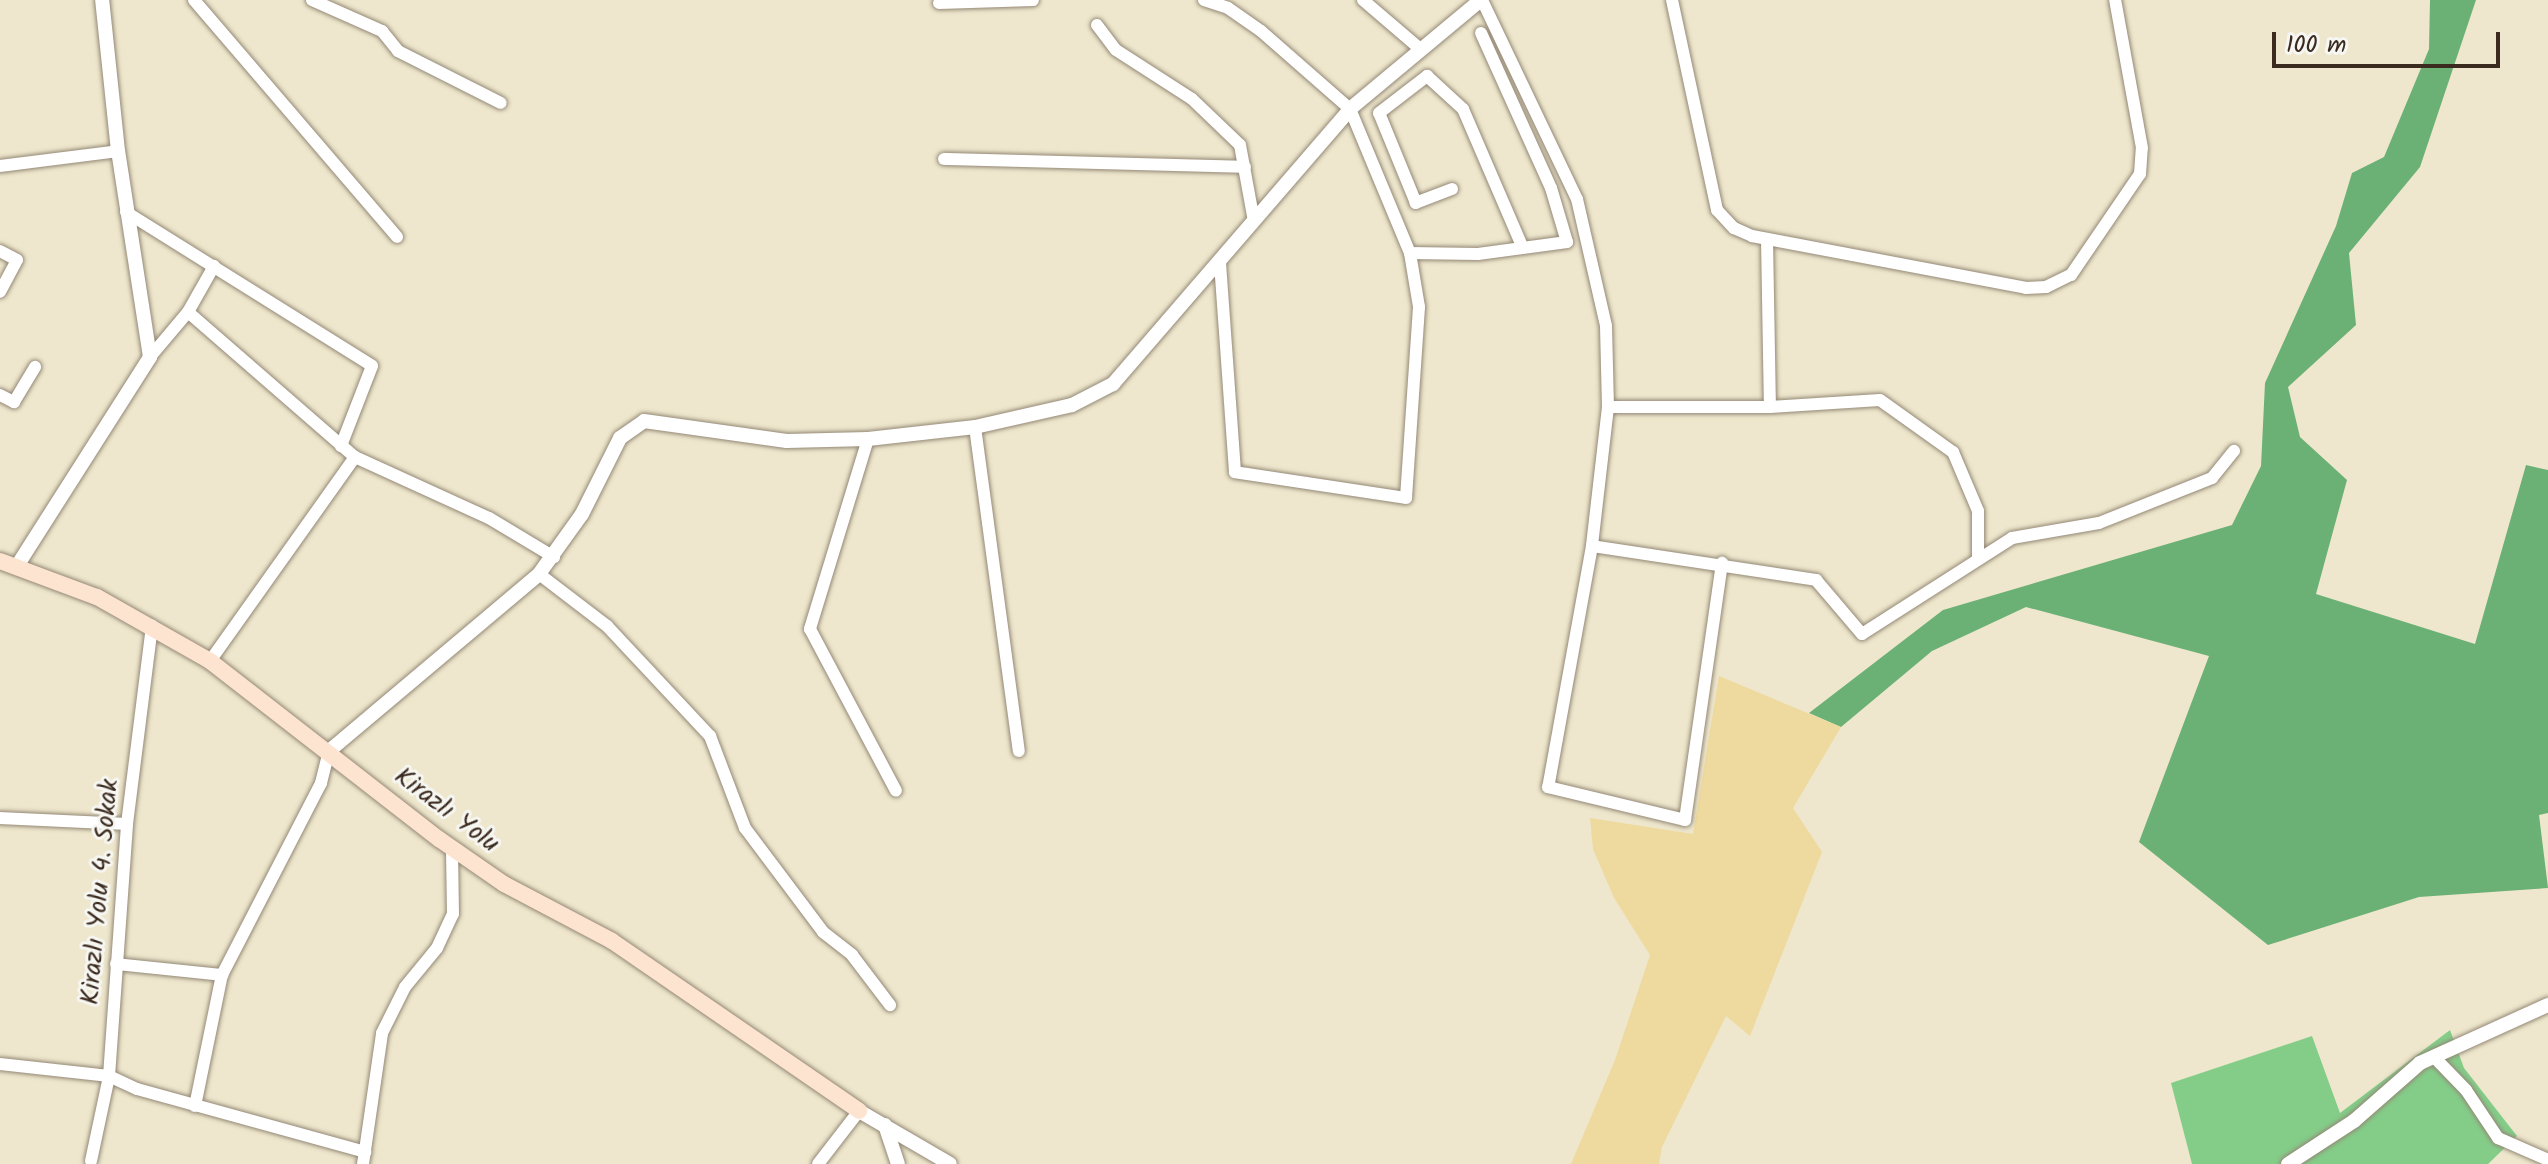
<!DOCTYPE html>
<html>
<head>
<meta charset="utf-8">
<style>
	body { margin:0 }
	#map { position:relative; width:2548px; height:1164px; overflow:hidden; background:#eee7cd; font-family:Kalam,sans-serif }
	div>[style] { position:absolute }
	.green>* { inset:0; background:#84cd89 }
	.forest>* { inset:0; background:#6bb075 }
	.sand>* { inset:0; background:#eeda9e }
	.roads { filter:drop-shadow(0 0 2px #948876) drop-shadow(0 0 2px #948876) }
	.minor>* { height:12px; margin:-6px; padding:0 6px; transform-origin:6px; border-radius:6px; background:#fff }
	.tertiary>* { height:14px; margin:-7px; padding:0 7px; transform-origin:7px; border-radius:7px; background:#fff }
	.secondary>* { height:16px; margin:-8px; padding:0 8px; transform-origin:8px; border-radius:8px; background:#fde4d1 }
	span { translate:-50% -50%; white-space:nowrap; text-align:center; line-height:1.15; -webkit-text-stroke:6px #f6f6f2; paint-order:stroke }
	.street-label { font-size:26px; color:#3b2a1e }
	.scale { position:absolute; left:2272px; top:32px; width:228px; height:36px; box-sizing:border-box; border:4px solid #3b2a1e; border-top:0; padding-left:10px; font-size:24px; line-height:28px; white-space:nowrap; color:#3b2a1e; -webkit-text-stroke:6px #f6f6f2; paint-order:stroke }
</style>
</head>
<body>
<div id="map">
	<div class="green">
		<div style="clip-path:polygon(2450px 1030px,2464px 1068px,2517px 1136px,2488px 1164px,2192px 1164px,2171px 1083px,2312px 1036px,2340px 1113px)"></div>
	</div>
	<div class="forest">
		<div style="clip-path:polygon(2430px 0,2476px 0,2420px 167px,2349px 253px,2356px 325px,2288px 387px,2300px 437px,2347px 480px,2316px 594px,2475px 644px,2526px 465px,2548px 470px,2548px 813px,2539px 815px,2548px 888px,2419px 897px,2268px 945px,2139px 842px,2209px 656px,2026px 607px,1932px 651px,1841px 727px,1809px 713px,1943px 610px,2232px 525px,2261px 466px,2265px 383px,2336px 226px,2352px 173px,2384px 157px,2429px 49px)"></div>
	</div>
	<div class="sand">
		<div style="clip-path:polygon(1719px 676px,1841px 727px,1793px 808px,1822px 852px,1750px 1036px,1726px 1016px,1662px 1147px,1659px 1164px,1571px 1164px,1615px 1060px,1650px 955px,1614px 898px,1593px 849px,1590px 818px,1693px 834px)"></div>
	</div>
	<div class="roads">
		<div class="minor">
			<div style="left:194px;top:0;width:312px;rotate:49.4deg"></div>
			<div style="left:312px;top:0;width:77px;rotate:23.9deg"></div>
			<div style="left:382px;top:31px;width:26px;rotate:51deg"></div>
			<div style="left:398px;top:51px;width:115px;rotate:26.8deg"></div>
			<div style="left:1204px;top:0;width:25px;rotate:18deg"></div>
			<div style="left:1228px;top:8px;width:40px;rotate:34.9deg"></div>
			<div style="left:1261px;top:31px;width:118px;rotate:41.2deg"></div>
			<div style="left:1350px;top:109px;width:156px;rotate:67.4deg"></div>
			<div style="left:1410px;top:253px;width:55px;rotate:80.5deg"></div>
			<div style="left:1419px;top:307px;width:191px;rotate:93.9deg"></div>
			<div style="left:1406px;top:498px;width:173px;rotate:-171.4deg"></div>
			<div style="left:1235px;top:472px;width:212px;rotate:-94.1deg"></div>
			<div style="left:1363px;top:0;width:74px;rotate:40.6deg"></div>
			<div style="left:1482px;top:0;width:221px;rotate:64.5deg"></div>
			<div style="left:1577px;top:199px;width:130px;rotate:77.1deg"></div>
			<div style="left:1606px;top:326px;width:81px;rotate:88.6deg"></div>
			<div style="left:1608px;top:407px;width:140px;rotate:96.6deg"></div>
			<div style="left:1592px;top:546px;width:245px;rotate:100.3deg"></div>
			<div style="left:1548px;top:787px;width:141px;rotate:13.5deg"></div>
			<div style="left:1685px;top:820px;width:260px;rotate:-81.8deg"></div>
			<div style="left:1672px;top:0;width:215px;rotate:77.9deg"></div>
			<div style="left:1717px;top:210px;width:25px;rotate:47deg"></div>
			<div style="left:1734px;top:228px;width:20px;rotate:24deg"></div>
			<div style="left:1752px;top:236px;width:279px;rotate:10.7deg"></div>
			<div style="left:2026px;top:288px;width:20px;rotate:-3deg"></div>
			<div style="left:2046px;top:287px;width:28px;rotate:-26deg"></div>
			<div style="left:2071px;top:275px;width:122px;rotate:-55.7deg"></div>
			<div style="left:2140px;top:174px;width:26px;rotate:-86deg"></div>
			<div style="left:2142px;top:148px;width:150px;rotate:-100.3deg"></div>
			<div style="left:939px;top:3px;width:94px;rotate:-1.8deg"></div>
			<div style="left:1097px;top:25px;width:31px;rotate:53deg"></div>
			<div style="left:1116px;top:50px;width:90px;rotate:32.8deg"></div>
			<div style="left:1192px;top:99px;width:66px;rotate:43.8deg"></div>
			<div style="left:1240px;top:145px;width:77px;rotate:79.6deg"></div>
			<div style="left:944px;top:159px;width:301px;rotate:1.5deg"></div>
			<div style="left:0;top:166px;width:119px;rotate:-7.2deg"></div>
			<div style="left:1452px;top:189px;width:39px;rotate:159deg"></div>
			<div style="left:1416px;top:203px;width:97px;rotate:-112.3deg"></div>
			<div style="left:1379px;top:113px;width:61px;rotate:-37.6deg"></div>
			<div style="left:1427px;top:76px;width:49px;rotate:42.5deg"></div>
			<div style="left:1463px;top:109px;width:151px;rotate:66.7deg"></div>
			<div style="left:126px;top:212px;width:290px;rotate:32deg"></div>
			<div style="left:372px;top:366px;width:86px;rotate:111.2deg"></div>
			<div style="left:1767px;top:239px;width:168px;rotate:89deg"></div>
			<div style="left:0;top:251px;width:19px;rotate:28deg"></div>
			<div style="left:17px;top:260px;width:36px;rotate:118deg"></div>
			<div style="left:1410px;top:253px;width:68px;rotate:0.8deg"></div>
			<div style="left:1478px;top:254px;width:90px;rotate:-7.7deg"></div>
			<div style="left:1567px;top:242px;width:56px;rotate:-106.5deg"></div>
			<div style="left:1551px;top:188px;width:170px;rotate:-114.3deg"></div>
			<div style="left:188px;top:312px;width:221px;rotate:41deg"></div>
			<div style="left:355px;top:457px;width:250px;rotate:125.4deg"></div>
			<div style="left:150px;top:357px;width:59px;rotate:-49.8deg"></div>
			<div style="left:188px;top:312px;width:53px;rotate:-60.5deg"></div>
			<div style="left:0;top:395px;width:16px;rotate:27deg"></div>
			<div style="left:14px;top:402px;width:41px;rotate:-59deg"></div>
			<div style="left:1608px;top:407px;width:162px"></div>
			<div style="left:1770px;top:407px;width:110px;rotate:-3.6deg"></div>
			<div style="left:1880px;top:400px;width:90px;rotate:35.5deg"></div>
			<div style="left:1953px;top:452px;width:64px;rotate:67deg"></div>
			<div style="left:1978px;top:511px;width:46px;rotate:90deg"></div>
			<div style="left:975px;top:427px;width:327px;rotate:82.3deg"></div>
			<div style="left:868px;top:439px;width:199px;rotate:107deg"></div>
			<div style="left:810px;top:629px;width:183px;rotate:62deg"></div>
			<div style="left:355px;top:457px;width:147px;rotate:24.5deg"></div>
			<div style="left:489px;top:518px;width:76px;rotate:31deg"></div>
			<div style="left:1592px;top:546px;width:227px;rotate:8.6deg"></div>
			<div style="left:1816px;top:580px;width:71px;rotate:49.6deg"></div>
			<div style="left:1862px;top:634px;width:178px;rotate:-32.6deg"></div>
			<div style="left:2012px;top:538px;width:88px;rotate:-9.8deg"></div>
			<div style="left:2099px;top:523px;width:122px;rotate:-21.7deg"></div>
			<div style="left:2212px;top:478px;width:35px;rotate:-51deg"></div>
			<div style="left:539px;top:574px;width:86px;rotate:37.4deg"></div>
			<div style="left:607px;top:626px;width:151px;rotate:46.9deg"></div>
			<div style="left:710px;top:736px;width:98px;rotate:69.2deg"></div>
			<div style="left:745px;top:828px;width:130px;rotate:53.1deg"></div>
			<div style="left:823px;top:932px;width:37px;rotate:38deg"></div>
			<div style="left:852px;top:955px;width:63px;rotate:52.8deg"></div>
			<div style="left:0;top:818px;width:127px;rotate:2.7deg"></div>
			<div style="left:116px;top:964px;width:107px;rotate:5.9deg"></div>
			<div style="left:2434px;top:1057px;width:46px;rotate:45.9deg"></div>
			<div style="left:2466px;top:1090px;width:58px;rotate:56.3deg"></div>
			<div style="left:2498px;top:1138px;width:55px;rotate:23.7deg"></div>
			<div style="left:0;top:1064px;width:110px;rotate:6.3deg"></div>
			<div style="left:109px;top:1076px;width:31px;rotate:25deg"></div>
			<div style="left:137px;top:1089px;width:237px;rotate:15.4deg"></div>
			<div style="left:195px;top:1106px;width:134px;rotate:-78.4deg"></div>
			<div style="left:222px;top:975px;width:216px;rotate:-62.7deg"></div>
			<div style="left:321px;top:783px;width:33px;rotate:-76deg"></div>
			<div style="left:91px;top:1161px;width:87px;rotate:-78deg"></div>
			<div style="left:109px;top:1076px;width:253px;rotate:-85.9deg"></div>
			<div style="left:127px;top:824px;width:200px;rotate:-82.8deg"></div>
			<div style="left:363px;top:1164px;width:132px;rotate:-81.7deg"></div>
			<div style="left:382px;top:1033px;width:51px;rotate:-63.4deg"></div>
			<div style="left:405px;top:987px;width:50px;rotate:-50.6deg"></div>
			<div style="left:437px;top:948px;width:38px;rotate:-65deg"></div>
			<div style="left:453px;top:914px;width:66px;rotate:-90.9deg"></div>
			<div style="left:818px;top:1164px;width:67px;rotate:-52.3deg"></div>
		</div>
		<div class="tertiary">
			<div style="left:17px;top:566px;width:248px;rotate:-57.5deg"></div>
			<div style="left:150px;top:357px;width:208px;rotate:-98.8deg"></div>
			<div style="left:118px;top:151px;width:152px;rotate:-96deg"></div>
			<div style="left:329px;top:751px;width:275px;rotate:-40.1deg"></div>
			<div style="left:539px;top:574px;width:74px;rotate:-54.4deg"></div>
			<div style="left:582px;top:514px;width:85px;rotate:-63.4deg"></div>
			<div style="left:620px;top:438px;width:29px;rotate:-35deg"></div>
			<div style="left:644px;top:421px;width:144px;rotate:8deg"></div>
			<div style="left:787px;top:441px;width:81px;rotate:-1.4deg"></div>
			<div style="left:868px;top:439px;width:108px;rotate:-6.4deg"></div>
			<div style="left:975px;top:427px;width:99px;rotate:-12.8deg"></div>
			<div style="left:1072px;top:405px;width:46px;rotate:-27.1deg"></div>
			<div style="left:1113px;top:384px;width:363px;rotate:-49.2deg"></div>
			<div style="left:1350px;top:109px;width:170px;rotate:-39.8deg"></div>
			<div style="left:859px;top:1111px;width:105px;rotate:30.2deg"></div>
			<div style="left:885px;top:1125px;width:41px;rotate:71.6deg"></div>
			<div style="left:2288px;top:1164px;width:79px;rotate:-33.1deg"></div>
			<div style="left:2354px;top:1121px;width:88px;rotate:-41.3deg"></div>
			<div style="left:2420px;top:1063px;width:141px;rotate:-24.4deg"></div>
		</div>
		<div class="secondary">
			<div style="left:0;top:561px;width:103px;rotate:20.4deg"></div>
			<div style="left:97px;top:597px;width:130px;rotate:29.5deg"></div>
			<div style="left:210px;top:661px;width:290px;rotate:37.9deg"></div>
			<div style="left:439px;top:839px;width:79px;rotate:34.7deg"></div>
			<div style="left:504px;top:884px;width:122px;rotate:27.8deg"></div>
			<div style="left:612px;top:941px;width:300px;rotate:34.5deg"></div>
		</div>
	</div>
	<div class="street-label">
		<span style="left:446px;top:811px;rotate:37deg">Kirazlı Yolu</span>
		<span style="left:101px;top:892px;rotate:-85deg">Kirazlı Yolu 4. Sokak</span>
	</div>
	<div class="scale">100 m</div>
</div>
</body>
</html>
